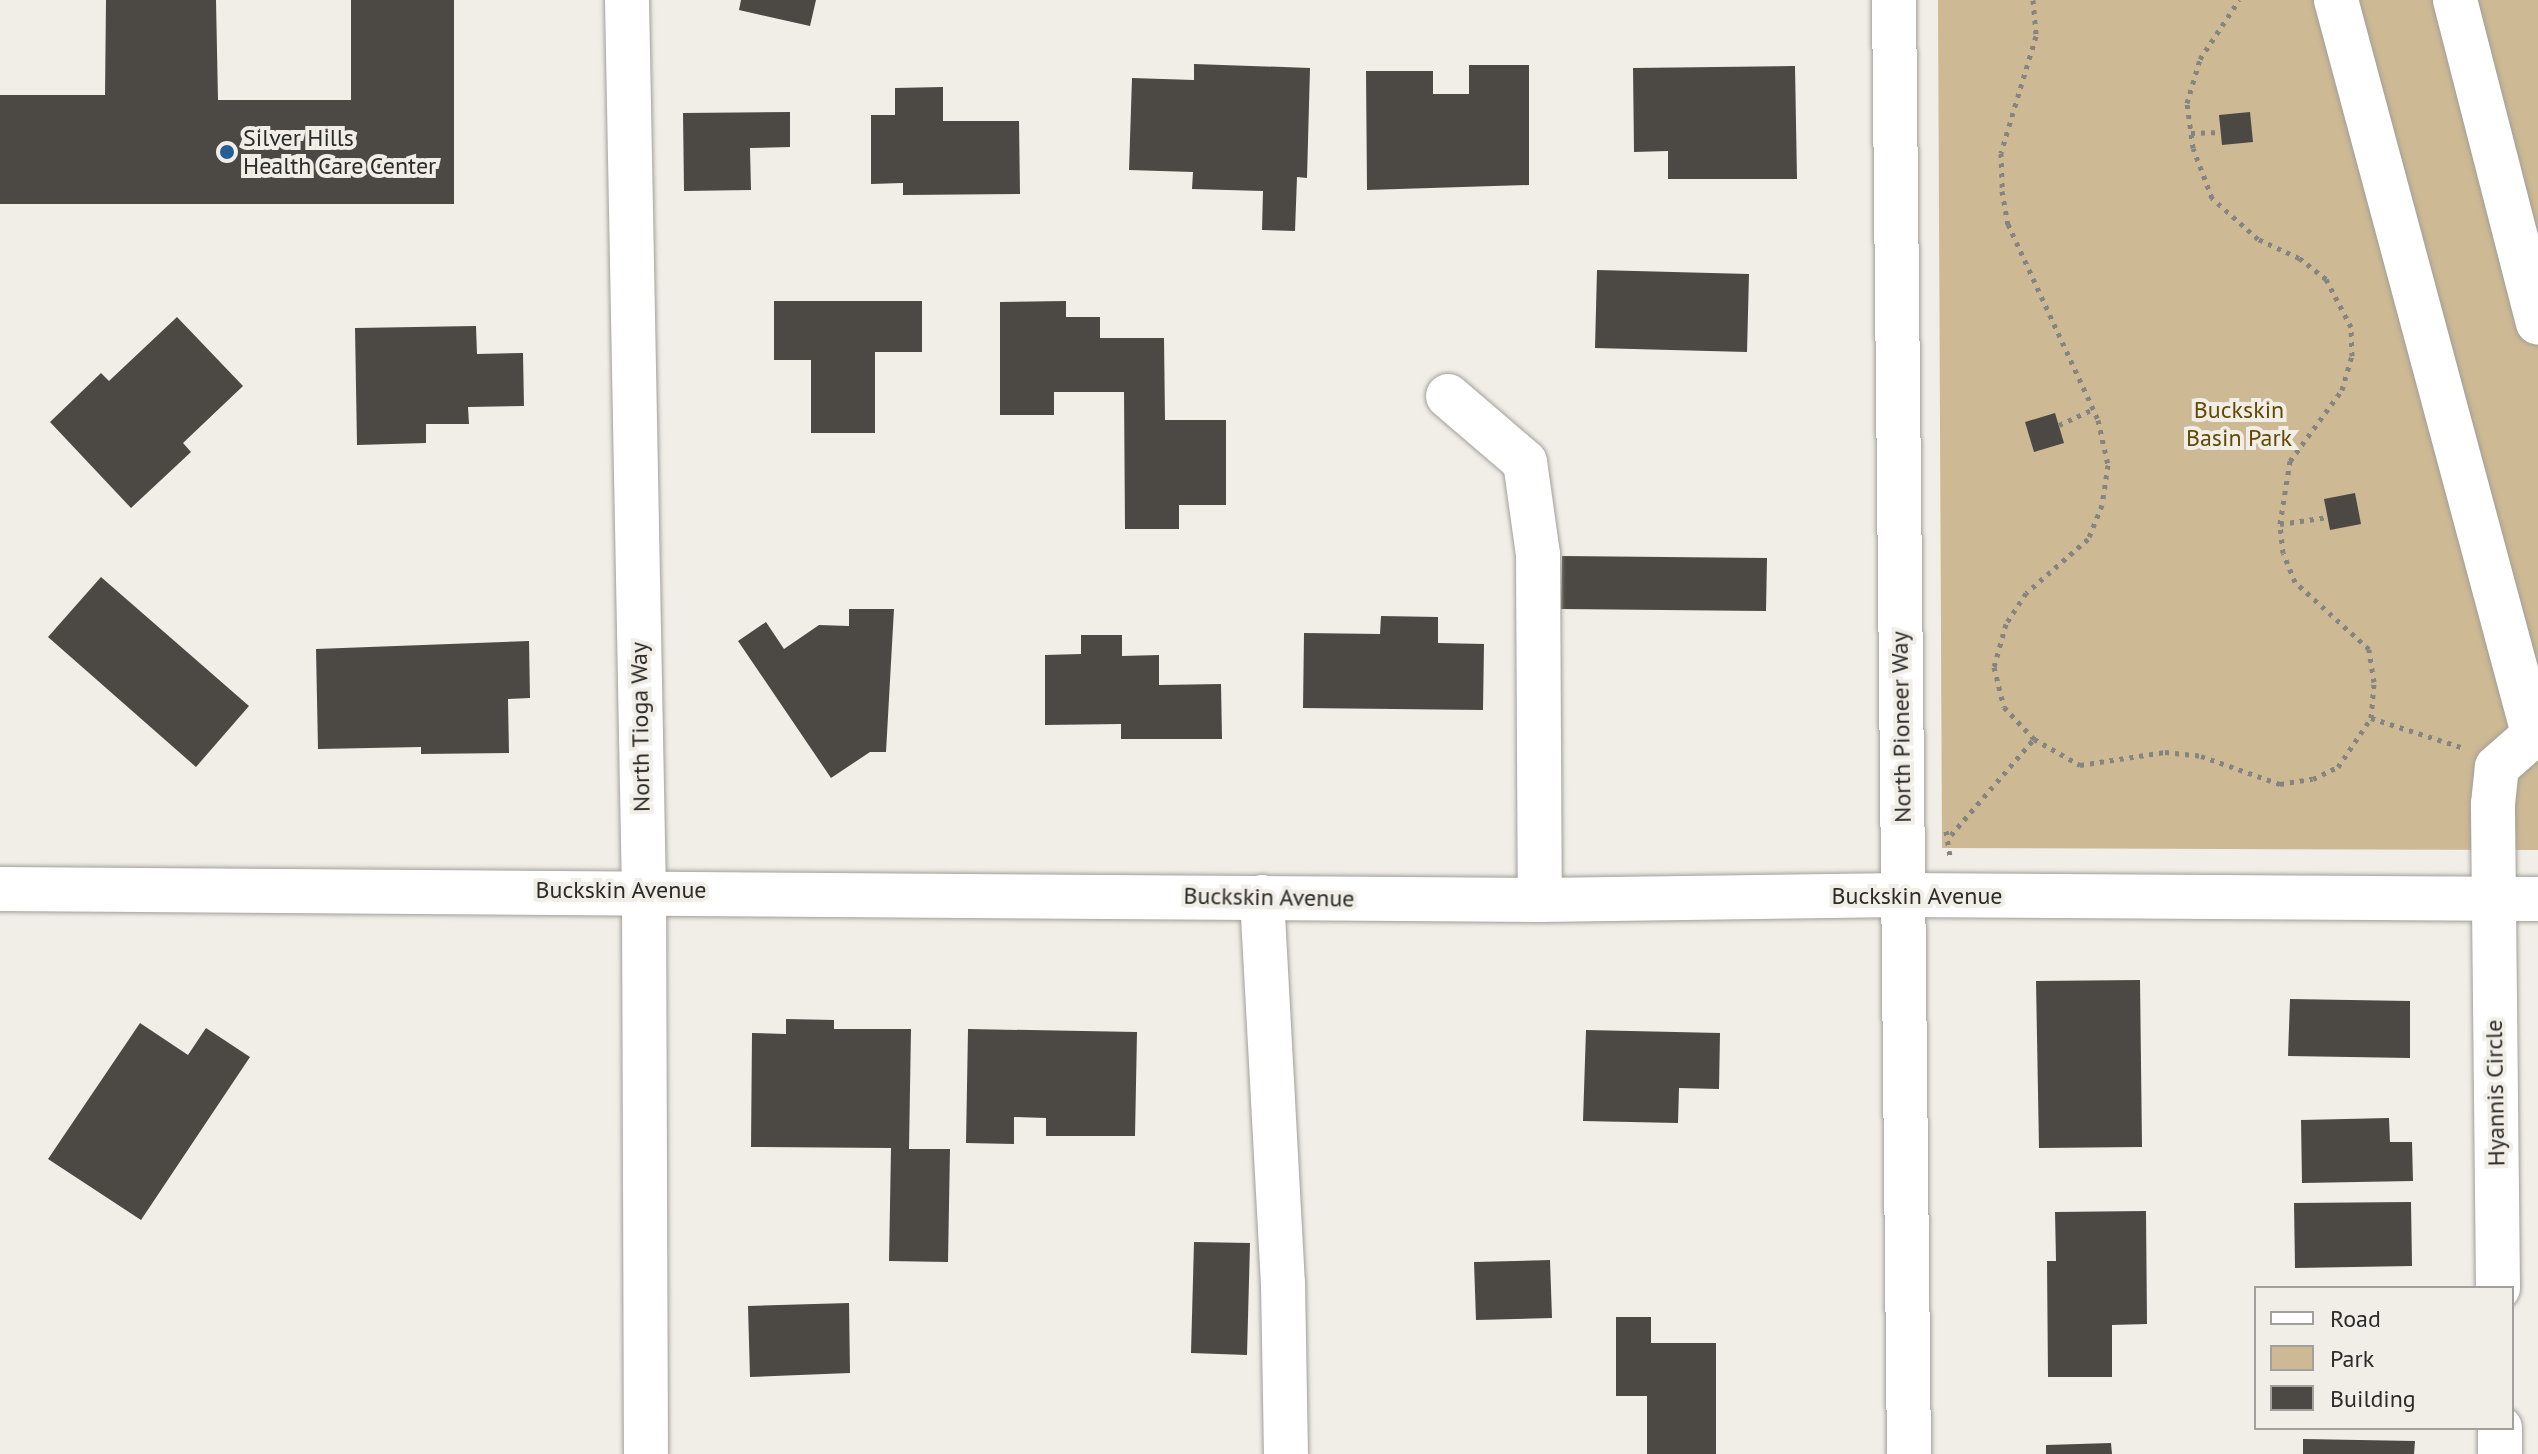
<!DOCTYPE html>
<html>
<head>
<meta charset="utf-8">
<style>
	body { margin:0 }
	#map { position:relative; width:2538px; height:1454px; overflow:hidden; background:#f1eee8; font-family:"PT Sans",sans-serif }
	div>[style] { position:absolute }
	.green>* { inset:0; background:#cdb993 }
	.building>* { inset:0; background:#4c4945 }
	.path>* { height:5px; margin-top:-2.5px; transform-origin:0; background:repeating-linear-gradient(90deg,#858480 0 4px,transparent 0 10px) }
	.roads { filter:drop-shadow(0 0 2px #a29f99) drop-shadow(0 0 2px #a29f99) }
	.minor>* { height:44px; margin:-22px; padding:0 22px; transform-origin:22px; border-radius:22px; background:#fff }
	.dots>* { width:22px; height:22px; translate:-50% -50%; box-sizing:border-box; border:4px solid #f1eee8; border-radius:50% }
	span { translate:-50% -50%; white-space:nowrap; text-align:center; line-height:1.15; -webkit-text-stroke:8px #f1eee8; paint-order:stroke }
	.poi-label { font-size:24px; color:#2c2b29 }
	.left { translate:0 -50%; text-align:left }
	.park-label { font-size:24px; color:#644904 }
	.street-label { font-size:24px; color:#2c2b29 }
	.legend { position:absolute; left:2254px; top:1286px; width:260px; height:144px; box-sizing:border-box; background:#f1eee8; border:2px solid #a2a09c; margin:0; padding:10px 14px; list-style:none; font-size:24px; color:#2c2b29 }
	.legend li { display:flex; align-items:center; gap:16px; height:40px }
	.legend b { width:40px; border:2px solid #a2a09c }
</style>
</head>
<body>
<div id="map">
	<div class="green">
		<div style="clip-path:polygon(1938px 0,2538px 0,2538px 850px,1942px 848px)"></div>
	</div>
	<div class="building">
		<div style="clip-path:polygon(106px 0,216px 0,218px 100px,351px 100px,351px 0,454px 0,454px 204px,0 204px,0 95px,105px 95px)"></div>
		<div style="clip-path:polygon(741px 0,816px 0,810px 26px,739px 10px)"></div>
		<div style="clip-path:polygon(1194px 64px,1310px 68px,1307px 178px,1297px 177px,1295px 231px,1262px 230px,1263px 191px,1192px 189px,1193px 172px,1129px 170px,1132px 78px,1194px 80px)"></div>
		<div style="clip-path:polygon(1469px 65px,1529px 65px,1529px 185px,1367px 190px,1366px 71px,1433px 71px,1433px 94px,1469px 94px)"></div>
		<div style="clip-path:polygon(1795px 66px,1797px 179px,1668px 179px,1668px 151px,1634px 152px,1633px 68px)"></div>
		<div style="clip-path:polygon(943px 87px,943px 121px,1019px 121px,1020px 194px,903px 195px,903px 183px,871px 184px,871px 115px,895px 115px,895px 88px)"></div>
		<div style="clip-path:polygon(790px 112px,790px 147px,750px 148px,751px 190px,684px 191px,683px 113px)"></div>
		<div style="clip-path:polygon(2250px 112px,2253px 142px,2222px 145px,2219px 115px)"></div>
		<div style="clip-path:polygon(1597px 270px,1749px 274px,1747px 352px,1595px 348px)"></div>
		<div style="clip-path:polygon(774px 301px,922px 301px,922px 352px,875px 352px,875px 433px,811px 433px,811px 360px,774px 360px)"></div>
		<div style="clip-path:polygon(1066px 301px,1066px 317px,1100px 317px,1100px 338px,1164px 338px,1165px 420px,1226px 420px,1226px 505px,1179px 505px,1179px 529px,1125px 529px,1124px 392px,1054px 392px,1054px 415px,1000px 415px,1000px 302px)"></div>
		<div style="clip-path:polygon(177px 317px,243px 386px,183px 443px,191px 452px,131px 508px,50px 422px,101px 373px,109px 381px)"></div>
		<div style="clip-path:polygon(476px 326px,477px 354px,523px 353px,524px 406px,468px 407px,469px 424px,426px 424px,426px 443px,357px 445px,355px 328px)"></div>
		<div style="clip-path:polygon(2055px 413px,2064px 443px,2034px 452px,2025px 422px)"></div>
		<div style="clip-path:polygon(2355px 493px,2361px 524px,2330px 530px,2324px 499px)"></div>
		<div style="clip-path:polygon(1562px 556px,1767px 558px,1766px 611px,1561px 609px)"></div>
		<div style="clip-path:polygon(101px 577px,249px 706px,196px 767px,48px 637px)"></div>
		<div style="clip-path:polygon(849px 609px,894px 609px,886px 752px,870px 752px,831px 778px,738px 641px,766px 622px,784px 649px,819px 625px,849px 626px)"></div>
		<div style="clip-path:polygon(1381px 616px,1438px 617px,1438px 643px,1484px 644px,1483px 710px,1303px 708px,1304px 633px,1380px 634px)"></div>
		<div style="clip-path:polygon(1081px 635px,1122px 635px,1122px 656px,1159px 655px,1159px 685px,1221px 684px,1222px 739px,1121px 739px,1121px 724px,1045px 725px,1045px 655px,1081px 654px)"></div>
		<div style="clip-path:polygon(529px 641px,530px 698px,508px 699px,509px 753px,421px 754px,421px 747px,318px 749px,316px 649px)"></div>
		<div style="clip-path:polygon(2140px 980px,2142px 1147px,2039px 1148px,2036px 981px)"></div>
		<div style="clip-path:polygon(2290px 999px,2410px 1001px,2410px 1058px,2288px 1056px)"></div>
		<div style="clip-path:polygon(786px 1019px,834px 1020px,834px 1029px,911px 1029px,909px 1149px,950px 1149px,948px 1262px,889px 1261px,891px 1148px,751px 1147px,752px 1033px,786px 1034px)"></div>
		<div style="clip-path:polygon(140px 1023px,188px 1055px,206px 1028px,250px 1057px,141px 1220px,48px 1159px)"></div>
		<div style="clip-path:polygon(968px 1029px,1137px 1032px,1135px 1136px,1046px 1136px,1046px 1118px,1014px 1117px,1014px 1144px,966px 1143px)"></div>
		<div style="clip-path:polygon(1586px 1030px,1720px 1033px,1719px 1089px,1679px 1088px,1678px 1123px,1583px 1121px)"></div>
		<div style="clip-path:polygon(2389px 1118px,2390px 1142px,2412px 1142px,2413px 1181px,2302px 1183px,2301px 1120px)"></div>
		<div style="clip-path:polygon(2411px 1202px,2412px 1266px,2295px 1268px,2294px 1203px)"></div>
		<div style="clip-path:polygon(2146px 1211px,2147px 1324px,2112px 1325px,2112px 1377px,2048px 1377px,2047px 1261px,2056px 1261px,2055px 1212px)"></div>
		<div style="clip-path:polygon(1194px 1242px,1250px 1243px,1247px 1355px,1191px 1353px)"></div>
		<div style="clip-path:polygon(1550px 1260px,1552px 1318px,1476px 1320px,1474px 1262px)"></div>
		<div style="clip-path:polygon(849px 1303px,850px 1373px,750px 1377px,748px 1306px)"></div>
		<div style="clip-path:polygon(1616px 1317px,1651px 1317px,1651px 1343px,1716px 1343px,1716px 1454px,1647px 1454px,1647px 1396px,1616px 1396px)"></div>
		<div style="clip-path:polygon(2303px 1439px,2415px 1441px,2414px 1454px,2303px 1454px)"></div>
		<div style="clip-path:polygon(2111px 1443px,2112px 1454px,2046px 1454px,2046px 1445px)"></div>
	</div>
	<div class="path">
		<div style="left:2033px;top:0;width:36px;rotate:85deg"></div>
		<div style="left:2036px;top:36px;width:122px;rotate:106.7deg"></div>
		<div style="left:2001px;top:153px;width:38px;rotate:88deg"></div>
		<div style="left:2002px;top:191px;width:34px;rotate:80deg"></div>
		<div style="left:2008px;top:224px;width:216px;rotate:65.3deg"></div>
		<div style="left:2098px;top:420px;width:46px;rotate:77.5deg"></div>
		<div style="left:2108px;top:465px;width:40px;rotate:98.5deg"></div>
		<div style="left:2102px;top:505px;width:37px;rotate:112deg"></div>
		<div style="left:2088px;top:539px;width:82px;rotate:138.9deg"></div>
		<div style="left:2026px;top:593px;width:37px;rotate:123deg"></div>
		<div style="left:2006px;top:624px;width:45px;rotate:105.6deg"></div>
		<div style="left:1994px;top:667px;width:41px;rotate:76deg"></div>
		<div style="left:2004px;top:707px;width:44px;rotate:46.8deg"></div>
		<div style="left:2034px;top:739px;width:53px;rotate:29.5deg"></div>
		<div style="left:2080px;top:765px;width:86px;rotate:-8.7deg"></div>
		<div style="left:2165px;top:752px;width:36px;rotate:6deg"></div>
		<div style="left:2201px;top:756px;width:84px;rotate:19.5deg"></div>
		<div style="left:2280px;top:784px;width:33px;rotate:-9deg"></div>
		<div style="left:2313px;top:779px;width:28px;rotate:-26deg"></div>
		<div style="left:2338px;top:767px;width:59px;rotate:-56deg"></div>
		<div style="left:2371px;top:718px;width:36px;rotate:-85deg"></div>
		<div style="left:2374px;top:682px;width:33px;rotate:-99deg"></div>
		<div style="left:2369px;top:649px;width:100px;rotate:-137.8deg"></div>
		<div style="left:2295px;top:582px;width:31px;rotate:-112deg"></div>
		<div style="left:2283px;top:553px;width:29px;rotate:-96deg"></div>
		<div style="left:2280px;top:524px;width:64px;rotate:-81deg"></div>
		<div style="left:2290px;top:461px;width:88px;rotate:-53.8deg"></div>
		<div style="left:2342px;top:390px;width:35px;rotate:-74deg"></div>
		<div style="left:2352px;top:356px;width:29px;rotate:-92deg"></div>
		<div style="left:2351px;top:327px;width:54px;rotate:-117.5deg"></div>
		<div style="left:2326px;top:279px;width:34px;rotate:-142deg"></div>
		<div style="left:2299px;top:258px;width:45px;rotate:-155.1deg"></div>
		<div style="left:2258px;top:239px;width:62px;rotate:-138.3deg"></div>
		<div style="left:2212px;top:198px;width:53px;rotate:-110.8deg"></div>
		<div style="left:2193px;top:148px;width:45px;rotate:-97.6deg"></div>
		<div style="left:2187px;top:103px;width:46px;rotate:-73.5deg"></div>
		<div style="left:2200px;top:59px;width:71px;rotate:-56.5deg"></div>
		<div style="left:2191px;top:133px;width:30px;rotate:-2deg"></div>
		<div style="left:2059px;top:425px;width:38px;rotate:-25deg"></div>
		<div style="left:2280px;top:524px;width:49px;rotate:-8.3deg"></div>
		<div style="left:2371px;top:718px;width:95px;rotate:17.9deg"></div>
		<div style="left:1946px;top:831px;width:25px;rotate:81deg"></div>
		<div style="left:1951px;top:835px;width:127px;rotate:-49.2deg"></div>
	</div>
	<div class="roads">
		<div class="minor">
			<div style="left:627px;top:0;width:890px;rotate:88.91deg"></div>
			<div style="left:644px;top:890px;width:564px;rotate:89.8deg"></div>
			<div style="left:1894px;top:0;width:1454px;rotate:89.41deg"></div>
			<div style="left:2336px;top:0;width:759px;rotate:74.96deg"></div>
			<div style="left:2455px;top:0;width:333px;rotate:75.6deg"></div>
			<div style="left:1448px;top:396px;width:101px;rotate:40.6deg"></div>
			<div style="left:1525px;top:462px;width:93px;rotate:82deg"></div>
			<div style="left:1538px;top:554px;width:346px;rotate:89.7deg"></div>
			<div style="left:0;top:889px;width:1540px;rotate:0.41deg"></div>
			<div style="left:1540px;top:900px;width:362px;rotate:-0.8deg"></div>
			<div style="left:1902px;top:895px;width:636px;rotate:0.36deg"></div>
			<div style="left:1262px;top:897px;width:387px;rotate:86.9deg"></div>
			<div style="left:1283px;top:1283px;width:171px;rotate:89deg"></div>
			<div style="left:2498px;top:1288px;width:484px;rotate:-90.6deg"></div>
			<div style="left:2493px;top:804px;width:37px;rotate:-84deg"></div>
			<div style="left:2497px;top:767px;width:55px;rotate:-41.3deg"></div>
			<div style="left:2500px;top:1428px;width:26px;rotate:90deg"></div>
		</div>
	</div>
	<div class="dots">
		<div style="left:227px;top:152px;background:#255d95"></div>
	</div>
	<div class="poi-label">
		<span class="left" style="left:243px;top:152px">Silver Hills<br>Health Care Center</span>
	</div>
	<div class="park-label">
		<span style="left:2239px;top:424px">Buckskin<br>Basin Park</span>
	</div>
	<div class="street-label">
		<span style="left:640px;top:727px;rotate:-91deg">North Tioga Way</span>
		<span style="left:1901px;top:727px;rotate:-91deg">North Pioneer Way</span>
		<span style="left:621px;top:890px">Buckskin Avenue</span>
		<span style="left:1917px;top:896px">Buckskin Avenue</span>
		<span style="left:1269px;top:897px;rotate:1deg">Buckskin Avenue</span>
		<span style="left:2495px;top:1093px;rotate:-91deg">Hyannis Circle</span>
	</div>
	<ul class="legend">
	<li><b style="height:10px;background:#fff"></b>Road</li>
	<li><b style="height:22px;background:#cdb993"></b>Park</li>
	<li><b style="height:22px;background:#4c4945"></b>Building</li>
	</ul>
</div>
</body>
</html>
